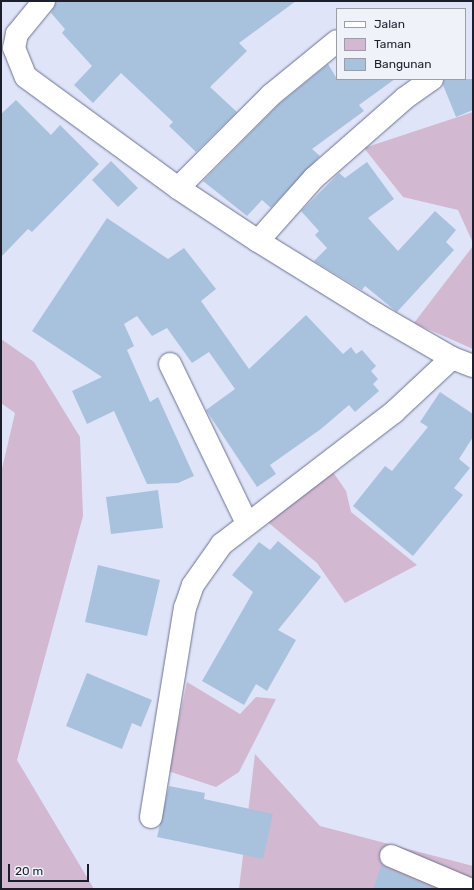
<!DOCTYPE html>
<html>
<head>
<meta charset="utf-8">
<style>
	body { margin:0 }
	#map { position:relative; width:474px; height:890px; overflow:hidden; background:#dfe4f9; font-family:Rubik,sans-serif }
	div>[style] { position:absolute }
	.green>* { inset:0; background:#d2b8d0 }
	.building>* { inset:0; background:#a8c2de }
	.roads { filter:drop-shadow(0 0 1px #6b7190) drop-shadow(0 0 1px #6b7190) }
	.street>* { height:22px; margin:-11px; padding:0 11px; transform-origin:11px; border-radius:11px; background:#fff }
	span { translate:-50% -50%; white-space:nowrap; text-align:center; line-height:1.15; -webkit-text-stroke:3px #f0f2f9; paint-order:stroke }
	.frame { position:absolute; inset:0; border:2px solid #1c1e2b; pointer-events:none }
	.legend { position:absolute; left:336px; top:8px; width:130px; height:72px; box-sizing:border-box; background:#f0f2f9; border:1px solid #9b9da7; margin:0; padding:5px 7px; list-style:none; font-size:12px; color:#1c1e2b }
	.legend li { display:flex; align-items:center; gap:8px; height:20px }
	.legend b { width:20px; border:1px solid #9b9da7 }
	.scale { position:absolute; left:8px; top:864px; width:81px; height:18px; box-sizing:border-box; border:2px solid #1c1e2b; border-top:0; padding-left:5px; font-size:12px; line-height:14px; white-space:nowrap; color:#1c1e2b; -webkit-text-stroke:3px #f0f2f9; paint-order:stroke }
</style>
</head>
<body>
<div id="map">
	<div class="green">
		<div style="clip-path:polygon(473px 112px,473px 243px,458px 210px,403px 197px,364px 148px)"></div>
		<div style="clip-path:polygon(473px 246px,473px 349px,414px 323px)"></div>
		<div style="clip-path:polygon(1px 339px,34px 362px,80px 437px,83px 516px,17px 760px,94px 889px,1px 889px,1px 473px,15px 413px,1px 403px)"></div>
		<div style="clip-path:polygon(331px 469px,346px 491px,351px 512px,417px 565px,345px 603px,317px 563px,264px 519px)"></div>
		<div style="clip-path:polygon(187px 682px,240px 714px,256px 697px,276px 699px,239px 772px,216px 787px,168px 771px)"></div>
		<div style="clip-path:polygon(255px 754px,320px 826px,473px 866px,473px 889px,239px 889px)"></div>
	</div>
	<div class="building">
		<div style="clip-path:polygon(56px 1px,296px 1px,239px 43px,247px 51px,210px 87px,237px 112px,196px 152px,169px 126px,173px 122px,121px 73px,93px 103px,74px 85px,92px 66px,62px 33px,65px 29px,51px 13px)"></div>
		<div style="clip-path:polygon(328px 64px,337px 79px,395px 79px,359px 105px,364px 111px,312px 149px,320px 156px,271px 208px,262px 200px,247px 216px,203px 181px,279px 104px)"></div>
		<div style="clip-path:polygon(444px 79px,473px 79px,473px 110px,456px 117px,443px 85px)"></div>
		<div style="clip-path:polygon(16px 100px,51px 135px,60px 125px,99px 164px,32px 232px,28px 229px,1px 257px,1px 114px)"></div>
		<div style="clip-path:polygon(111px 161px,138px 188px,118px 207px,92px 180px)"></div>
		<div style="clip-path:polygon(367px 162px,394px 199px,368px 218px,398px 251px,435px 211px,456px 230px,446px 242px,454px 250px,397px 312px,365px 286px,362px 290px,314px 261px,327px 248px,315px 235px,319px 231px,301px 211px,339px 173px,345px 178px)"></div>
		<div style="clip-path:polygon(107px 218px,168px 259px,184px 248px,216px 289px,201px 301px,249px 369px,306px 315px,343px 354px,351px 347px,356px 354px,362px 350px,376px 366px,371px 371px,378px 379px,373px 384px,379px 391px,355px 412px,349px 405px,321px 429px,270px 465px,276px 474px,257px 487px,206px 410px,235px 389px,209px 352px,192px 363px,167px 328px,152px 336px,137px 316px,124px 324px,134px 346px,127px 350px,150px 402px,158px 397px,194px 476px,178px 483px,147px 484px,114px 411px,87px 424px,72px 391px,102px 377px,32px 331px)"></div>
		<div style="clip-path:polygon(440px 392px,473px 414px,473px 437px,459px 459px,470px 468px,454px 488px,463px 495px,413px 556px,353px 506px,385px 466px,392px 471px,428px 427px,420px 422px)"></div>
		<div style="clip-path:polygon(158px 490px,163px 528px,111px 534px,106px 497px)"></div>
		<div style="clip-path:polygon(278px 541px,321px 577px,278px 630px,296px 640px,267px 691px,256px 684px,244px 705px,202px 681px,253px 592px,232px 575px,259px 542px,270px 550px)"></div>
		<div style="clip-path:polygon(98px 565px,160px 580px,147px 636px,85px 622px)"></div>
		<div style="clip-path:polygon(87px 673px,152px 700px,141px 727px,132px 723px,122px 749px,66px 726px)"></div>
		<div style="clip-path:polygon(169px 786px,205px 793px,204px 799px,273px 814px,263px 859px,157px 837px)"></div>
		<div style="clip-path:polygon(382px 864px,386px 868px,437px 889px,373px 889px)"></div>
	</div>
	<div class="roads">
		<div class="street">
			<div style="left:44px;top:1px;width:43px;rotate:129.3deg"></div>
			<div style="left:17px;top:34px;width:14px;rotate:102deg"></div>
			<div style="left:14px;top:48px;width:31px;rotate:68deg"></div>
			<div style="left:26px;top:77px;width:188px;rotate:36.1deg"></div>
			<div style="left:178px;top:188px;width:96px;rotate:33.5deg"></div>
			<div style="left:258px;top:241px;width:139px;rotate:31.7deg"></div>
			<div style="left:376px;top:314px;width:88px;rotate:30.1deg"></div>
			<div style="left:452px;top:358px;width:22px;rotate:21deg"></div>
			<div style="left:178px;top:188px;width:132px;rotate:-45deg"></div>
			<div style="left:271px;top:95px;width:85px;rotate:-39.3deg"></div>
			<div style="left:258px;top:241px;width:84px;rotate:-48.4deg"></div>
			<div style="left:314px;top:178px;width:121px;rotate:-41.3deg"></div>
			<div style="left:405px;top:98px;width:33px;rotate:-35deg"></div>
			<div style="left:170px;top:364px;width:177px;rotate:64.2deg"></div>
			<div style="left:151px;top:817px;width:212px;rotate:-80.8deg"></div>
			<div style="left:185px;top:608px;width:24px;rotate:-71deg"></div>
			<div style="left:193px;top:585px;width:50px;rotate:-54.7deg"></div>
			<div style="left:222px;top:544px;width:217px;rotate:-37.5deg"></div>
			<div style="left:394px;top:412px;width:79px;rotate:-43deg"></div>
			<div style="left:391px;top:856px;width:85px;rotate:22.9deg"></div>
		</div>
	</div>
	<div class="frame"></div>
	<ul class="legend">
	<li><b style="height:5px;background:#fff"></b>Jalan</li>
	<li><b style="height:11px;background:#d2b8d0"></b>Taman</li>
	<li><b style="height:11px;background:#a8c2de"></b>Bangunan</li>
	</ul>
	<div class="scale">20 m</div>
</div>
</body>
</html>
